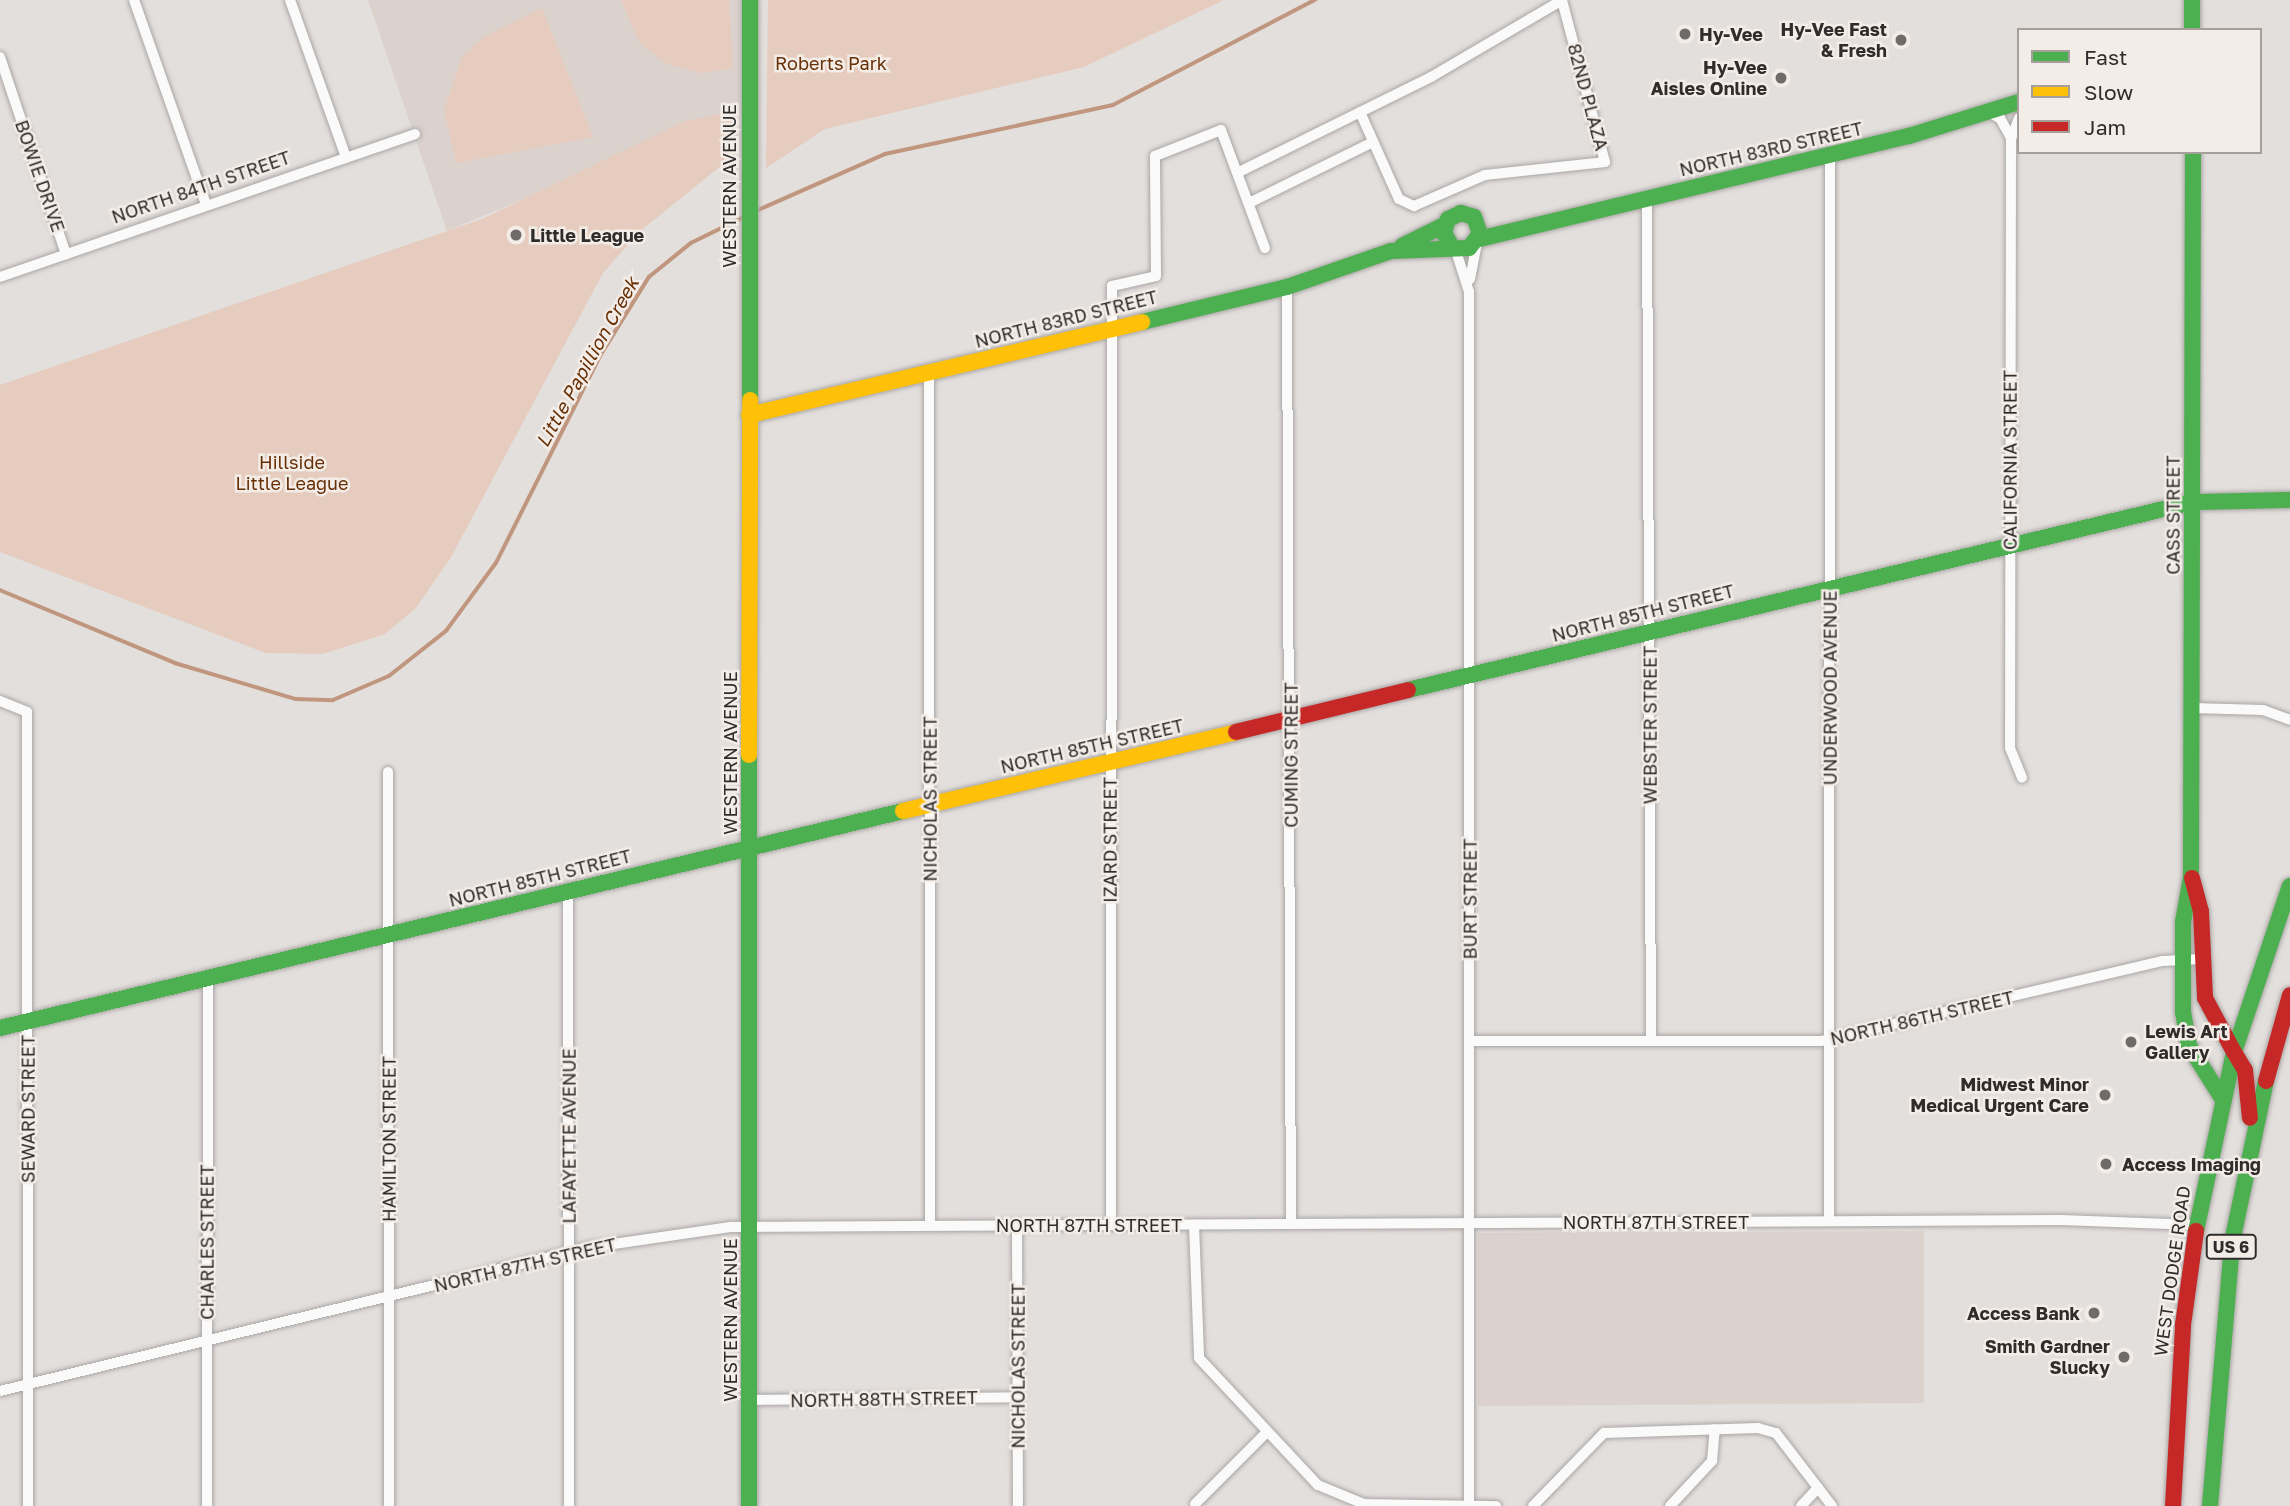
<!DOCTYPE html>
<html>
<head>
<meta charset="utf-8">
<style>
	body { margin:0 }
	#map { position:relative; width:2290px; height:1506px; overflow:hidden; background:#e3dfdd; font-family:"Golos Text",sans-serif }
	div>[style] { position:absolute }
	.built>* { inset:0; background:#dcd2cd }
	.green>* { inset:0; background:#e5ccbe }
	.stream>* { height:3.5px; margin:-1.75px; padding:0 1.75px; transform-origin:1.75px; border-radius:1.75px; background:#c1967e }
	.roads { filter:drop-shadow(0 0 2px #a9a6a4) drop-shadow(0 0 2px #a9a6a4) }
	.street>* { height:10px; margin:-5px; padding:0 5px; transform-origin:5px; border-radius:5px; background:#fbfafa }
	.fast>* { height:16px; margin:-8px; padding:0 8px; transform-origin:8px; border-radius:8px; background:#4caf50 }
	.slow>* { height:16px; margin:-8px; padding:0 8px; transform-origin:8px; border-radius:8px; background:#ffc107 }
	.jam>* { height:16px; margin:-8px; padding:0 8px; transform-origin:8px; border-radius:8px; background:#c62828 }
	.dots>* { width:19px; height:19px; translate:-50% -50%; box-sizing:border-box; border:4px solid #f3ece7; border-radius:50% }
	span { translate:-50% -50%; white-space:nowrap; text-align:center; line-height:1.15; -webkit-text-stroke:5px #f3ece7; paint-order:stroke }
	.shield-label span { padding:2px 5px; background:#f3ece7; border:2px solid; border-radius:5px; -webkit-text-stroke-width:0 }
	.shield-label { font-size:16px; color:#2f2c2b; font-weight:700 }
	.poi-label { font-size:18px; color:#2f2c2b; font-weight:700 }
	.right { translate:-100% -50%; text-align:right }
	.left { translate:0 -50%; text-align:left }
	.park-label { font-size:18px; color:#672f05 }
	.street-label { font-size:18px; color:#2f2c2b }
	.water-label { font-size:19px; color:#683006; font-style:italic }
	.legend { position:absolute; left:2017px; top:28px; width:245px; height:126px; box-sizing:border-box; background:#f3ece7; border:2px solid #a59f9c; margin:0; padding:9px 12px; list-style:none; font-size:21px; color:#2f2c2b }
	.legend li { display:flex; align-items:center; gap:14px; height:35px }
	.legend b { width:35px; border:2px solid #a59f9c }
</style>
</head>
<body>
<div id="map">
	<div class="built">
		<div style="clip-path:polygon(368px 0,739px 0,739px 109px,447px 231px)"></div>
		<div style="clip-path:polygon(1924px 1231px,1924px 1403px,1478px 1406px,1478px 1233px)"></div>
	</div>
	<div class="green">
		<div style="clip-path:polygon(621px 0,729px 0,733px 69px,699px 73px,665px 63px,639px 42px)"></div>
		<div style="clip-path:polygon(768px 0,1224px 0,1084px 67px,825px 129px,766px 168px)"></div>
		<div style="clip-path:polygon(542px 8px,593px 137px,456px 163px,444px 110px,462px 57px,485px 36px)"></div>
		<div style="clip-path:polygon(737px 111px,738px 152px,639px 232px,603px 273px,450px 559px,415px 609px,385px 634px,323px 654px,266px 653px,0 552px,0 385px,482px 219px,685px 121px)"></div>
	</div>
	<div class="stream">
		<div style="left:756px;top:211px;width:141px;rotate:-23.8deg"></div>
		<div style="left:885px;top:154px;width:233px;rotate:-12.1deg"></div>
		<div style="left:1113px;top:105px;width:228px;rotate:-27.5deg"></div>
		<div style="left:0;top:590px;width:190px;rotate:22.6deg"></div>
		<div style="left:175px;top:663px;width:126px;rotate:16.6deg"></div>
		<div style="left:296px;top:699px;width:37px;rotate:2deg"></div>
		<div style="left:333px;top:700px;width:61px;rotate:-23.2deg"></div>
		<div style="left:389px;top:676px;width:73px;rotate:-38.3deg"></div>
		<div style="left:446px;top:631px;width:84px;rotate:-53.7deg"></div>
		<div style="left:496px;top:563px;width:232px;rotate:-63.3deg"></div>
		<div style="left:600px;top:356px;width:93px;rotate:-58.2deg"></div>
		<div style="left:649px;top:277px;width:54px;rotate:-39deg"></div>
		<div style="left:691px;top:243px;width:61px;rotate:-26.1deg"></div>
	</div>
	<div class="roads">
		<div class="street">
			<div style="left:134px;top:0;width:217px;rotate:70.6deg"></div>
			<div style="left:290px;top:0;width:167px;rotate:70.4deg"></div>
			<div style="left:0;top:57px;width:208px;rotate:71.5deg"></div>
			<div style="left:1986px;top:111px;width:16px;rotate:27deg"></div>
			<div style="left:2000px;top:118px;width:21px;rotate:61deg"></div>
			<div style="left:1360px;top:112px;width:95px;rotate:65.9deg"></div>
			<div style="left:1399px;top:199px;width:17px;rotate:25deg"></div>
			<div style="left:1414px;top:206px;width:77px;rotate:-23.6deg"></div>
			<div style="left:1485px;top:175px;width:121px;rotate:-6.2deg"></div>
			<div style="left:1605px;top:162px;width:168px;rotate:-104.9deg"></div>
			<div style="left:2019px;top:118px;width:22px;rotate:111deg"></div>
			<div style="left:2011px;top:139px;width:609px;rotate:90.09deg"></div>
			<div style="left:2010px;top:748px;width:32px;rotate:68deg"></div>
			<div style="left:1241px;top:171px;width:212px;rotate:-26.3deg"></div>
			<div style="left:1431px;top:77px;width:152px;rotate:-30.4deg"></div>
			<div style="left:1647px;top:199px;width:842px;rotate:89.73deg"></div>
			<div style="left:1251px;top:202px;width:136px;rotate:-26.2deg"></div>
			<div style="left:1455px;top:248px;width:46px;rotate:72.3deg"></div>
			<div style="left:1469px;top:292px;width:1214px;rotate:90deg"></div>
			<div style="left:0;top:277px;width:439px;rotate:-19deg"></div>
			<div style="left:1470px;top:279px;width:37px;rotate:-79deg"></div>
			<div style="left:1287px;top:287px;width:937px;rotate:89.76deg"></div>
			<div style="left:929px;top:371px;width:855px;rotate:89.93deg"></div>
			<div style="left:0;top:701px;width:29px;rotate:22deg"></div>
			<div style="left:27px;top:712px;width:794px;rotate:89.93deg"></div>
			<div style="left:2192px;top:708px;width:71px;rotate:1.6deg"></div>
			<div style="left:2263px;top:710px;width:29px;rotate:20deg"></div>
			<div style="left:388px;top:772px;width:734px;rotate:89.92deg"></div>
			<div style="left:568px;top:891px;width:615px;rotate:89.91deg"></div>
			<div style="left:1470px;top:1041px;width:351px"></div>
			<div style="left:1821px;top:1041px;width:351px;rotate:-13.2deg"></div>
			<div style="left:2163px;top:961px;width:38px;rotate:-3deg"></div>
			<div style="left:1829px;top:1221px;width:1066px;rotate:-89.95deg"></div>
			<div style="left:1111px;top:1225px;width:939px;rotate:-89.94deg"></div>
			<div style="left:1112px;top:286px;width:45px;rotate:-12.8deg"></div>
			<div style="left:1156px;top:276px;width:120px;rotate:-90.5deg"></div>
			<div style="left:1155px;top:156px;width:71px;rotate:-21.5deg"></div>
			<div style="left:1221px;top:130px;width:126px;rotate:69.6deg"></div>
			<div style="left:1194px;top:1225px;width:133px;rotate:87.8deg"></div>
			<div style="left:1199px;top:1358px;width:174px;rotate:46.9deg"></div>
			<div style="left:1318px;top:1485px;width:50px;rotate:22.4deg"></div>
			<div style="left:1364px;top:1504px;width:132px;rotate:0.9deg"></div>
			<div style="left:1017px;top:1226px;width:280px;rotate:89.8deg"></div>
			<div style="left:0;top:1391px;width:603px;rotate:-13.71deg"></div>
			<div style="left:586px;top:1248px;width:146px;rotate:-8.3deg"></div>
			<div style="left:730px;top:1227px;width:1331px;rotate:-0.3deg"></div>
			<div style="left:2061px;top:1220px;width:135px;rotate:2.1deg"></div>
			<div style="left:749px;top:1400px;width:269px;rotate:-0.6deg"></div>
			<div style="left:1195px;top:1504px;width:100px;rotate:-45deg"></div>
			<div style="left:207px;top:1506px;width:529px;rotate:-89.89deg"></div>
			<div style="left:1533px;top:1506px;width:102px;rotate:-45.8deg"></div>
			<div style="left:1604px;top:1433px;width:154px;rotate:-1.9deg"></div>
			<div style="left:1758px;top:1428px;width:19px;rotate:16deg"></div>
			<div style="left:1776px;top:1433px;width:92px;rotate:52.5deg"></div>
			<div style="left:1670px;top:1506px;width:62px;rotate:-47deg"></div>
			<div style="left:1712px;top:1461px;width:32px;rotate:-85deg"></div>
			<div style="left:1801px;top:1506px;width:25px;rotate:-47deg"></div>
		</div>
		<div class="fast">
			<div style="left:2192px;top:0;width:30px;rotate:90deg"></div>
			<div style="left:2193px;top:152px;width:725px;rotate:90.16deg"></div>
			<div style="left:2191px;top:877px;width:46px;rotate:100.1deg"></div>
			<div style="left:2183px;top:922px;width:90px;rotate:90deg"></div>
			<div style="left:2183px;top:1012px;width:35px;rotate:80deg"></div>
			<div style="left:2189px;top:1046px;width:62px;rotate:57.6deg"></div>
			<div style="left:1479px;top:239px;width:442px;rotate:-13.5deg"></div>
			<div style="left:1909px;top:136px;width:115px;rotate:-17.2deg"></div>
			<div style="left:1402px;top:246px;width:49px;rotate:-26.6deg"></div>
			<div style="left:1142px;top:322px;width:149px;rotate:-13.6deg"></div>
			<div style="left:1287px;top:287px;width:110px;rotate:-19.1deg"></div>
			<div style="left:1391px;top:251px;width:78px;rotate:-2.2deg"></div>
			<div style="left:1469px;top:248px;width:18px;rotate:-52deg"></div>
			<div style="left:1480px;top:234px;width:18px;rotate:-109deg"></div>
			<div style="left:1474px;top:217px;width:14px;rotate:-163deg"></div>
			<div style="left:1461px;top:213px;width:14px;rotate:155deg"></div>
			<div style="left:1448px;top:219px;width:15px;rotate:106deg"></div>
			<div style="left:1444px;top:233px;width:14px;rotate:60deg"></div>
			<div style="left:750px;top:400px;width:400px;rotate:-90deg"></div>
			<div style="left:1408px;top:690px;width:807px;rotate:-13.47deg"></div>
			<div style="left:2193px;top:502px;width:97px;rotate:-1.2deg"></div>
			<div style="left:0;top:1028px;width:929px;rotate:-13.51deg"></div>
			<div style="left:2196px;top:1231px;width:183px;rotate:-78deg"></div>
			<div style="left:2234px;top:1052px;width:175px;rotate:-71.4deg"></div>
			<div style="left:749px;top:1506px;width:751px;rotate:-90deg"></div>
			<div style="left:2210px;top:1506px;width:265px;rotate:-85.2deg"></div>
			<div style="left:2232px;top:1242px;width:165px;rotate:-78.1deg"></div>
		</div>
		<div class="slow">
			<div style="left:749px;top:415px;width:404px;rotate:-13.3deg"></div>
			<div style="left:749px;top:755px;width:355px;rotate:-89.8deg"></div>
			<div style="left:903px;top:811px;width:342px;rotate:-13.3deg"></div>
		</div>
		<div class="jam">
			<div style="left:1236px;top:732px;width:177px;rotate:-13.7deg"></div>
			<div style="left:2192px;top:878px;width:35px;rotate:75deg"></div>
			<div style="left:2201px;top:912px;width:86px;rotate:87.3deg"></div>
			<div style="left:2205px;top:998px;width:61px;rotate:61.8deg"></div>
			<div style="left:2234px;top:1052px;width:21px;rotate:59deg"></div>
			<div style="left:2245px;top:1070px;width:48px;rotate:84.1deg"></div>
			<div style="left:2266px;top:1081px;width:89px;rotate:-74.4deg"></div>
			<div style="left:2173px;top:1506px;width:181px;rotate:-86.8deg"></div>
			<div style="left:2183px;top:1325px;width:95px;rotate:-82.1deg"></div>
		</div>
	</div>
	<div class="dots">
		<div style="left:1685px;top:34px;background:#6e6b69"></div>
		<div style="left:1901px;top:40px;background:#6e6b69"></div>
		<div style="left:1781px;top:78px;background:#6e6b69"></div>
		<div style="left:516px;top:235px;background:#6e6b69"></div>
		<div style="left:2131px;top:1042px;background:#6e6b69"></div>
		<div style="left:2105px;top:1095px;background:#6e6b69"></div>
		<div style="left:2106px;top:1164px;background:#6e6b69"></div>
		<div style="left:2094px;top:1313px;background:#6e6b69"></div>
		<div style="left:2124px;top:1357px;background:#6e6b69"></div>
	</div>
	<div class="shield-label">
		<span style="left:2231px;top:1247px">US 6</span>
	</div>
	<div class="poi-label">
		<span class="right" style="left:1887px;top:40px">Hy-Vee Fast<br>&amp; Fresh</span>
		<span class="left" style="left:1699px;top:34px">Hy-Vee</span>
		<span class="right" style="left:1767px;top:78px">Hy-Vee<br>Aisles Online</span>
		<span class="left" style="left:530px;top:235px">Little League</span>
		<span class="left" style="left:2145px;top:1042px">Lewis Art<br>Gallery</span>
		<span class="right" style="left:2089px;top:1095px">Midwest Minor<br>Medical Urgent Care</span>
		<span class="left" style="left:2122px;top:1164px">Access Imaging</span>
		<span class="right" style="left:2080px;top:1313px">Access Bank</span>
		<span class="right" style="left:2110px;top:1357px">Smith Gardner<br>Slucky</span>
	</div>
	<div class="park-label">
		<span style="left:831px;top:63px">Roberts Park</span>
		<span style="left:292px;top:473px">Hillside<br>Little League</span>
	</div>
	<div class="street-label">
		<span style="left:1588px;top:97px;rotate:75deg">82ND PLAZA</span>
		<span style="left:1771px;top:149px;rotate:-13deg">NORTH 83RD STREET</span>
		<span style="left:40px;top:176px;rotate:71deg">BOWIE DRIVE</span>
		<span style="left:729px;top:186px;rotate:-90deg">WESTERN AVENUE</span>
		<span style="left:201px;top:187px;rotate:-19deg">NORTH 84TH STREET</span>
		<span style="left:1066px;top:319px;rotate:-14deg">NORTH 83RD STREET</span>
		<span style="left:2010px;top:460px;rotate:-90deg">CALIFORNIA STREET</span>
		<span style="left:2173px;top:515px;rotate:-90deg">CASS STREET</span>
		<span style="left:1643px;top:613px;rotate:-14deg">NORTH 85TH STREET</span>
		<span style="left:1830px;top:688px;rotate:-90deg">UNDERWOOD AVENUE</span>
		<span style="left:1650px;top:725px;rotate:-90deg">WEBSTER STREET</span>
		<span style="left:1092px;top:746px;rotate:-13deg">NORTH 85TH STREET</span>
		<span style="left:730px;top:753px;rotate:-90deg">WESTERN AVENUE</span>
		<span style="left:1291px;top:755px;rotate:-90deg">CUMING STREET</span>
		<span style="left:930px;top:799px;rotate:-90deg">NICHOLAS STREET</span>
		<span style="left:1110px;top:840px;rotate:-90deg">IZARD STREET</span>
		<span style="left:540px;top:878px;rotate:-14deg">NORTH 85TH STREET</span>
		<span style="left:1470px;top:899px;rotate:-90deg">BURT STREET</span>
		<span style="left:1922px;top:1018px;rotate:-13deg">NORTH 86TH STREET</span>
		<span style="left:28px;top:1109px;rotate:-90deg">SEWARD STREET</span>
		<span style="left:569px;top:1136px;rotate:-90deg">LAFAYETTE AVENUE</span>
		<span style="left:389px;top:1139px;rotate:-90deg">HAMILTON STREET</span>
		<span style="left:1656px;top:1222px">NORTH 87TH STREET</span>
		<span style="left:1089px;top:1225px">NORTH 87TH STREET</span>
		<span style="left:207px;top:1242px;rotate:-90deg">CHARLES STREET</span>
		<span style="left:525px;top:1265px;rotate:-13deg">NORTH 87TH STREET</span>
		<span style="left:2172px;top:1271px;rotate:-82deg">WEST DODGE ROAD</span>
		<span style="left:730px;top:1320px;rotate:-90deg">WESTERN AVENUE</span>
		<span style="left:1018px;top:1366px;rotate:-90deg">NICHOLAS STREET</span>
		<span style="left:884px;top:1399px;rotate:-1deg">NORTH 88TH STREET</span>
	</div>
	<div class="water-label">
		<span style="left:587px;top:362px;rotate:-61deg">Little Papillion Creek</span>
	</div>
	<ul class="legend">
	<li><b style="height:9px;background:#4caf50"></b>Fast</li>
	<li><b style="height:9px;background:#ffc107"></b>Slow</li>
	<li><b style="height:9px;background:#c62828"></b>Jam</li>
	</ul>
</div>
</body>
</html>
